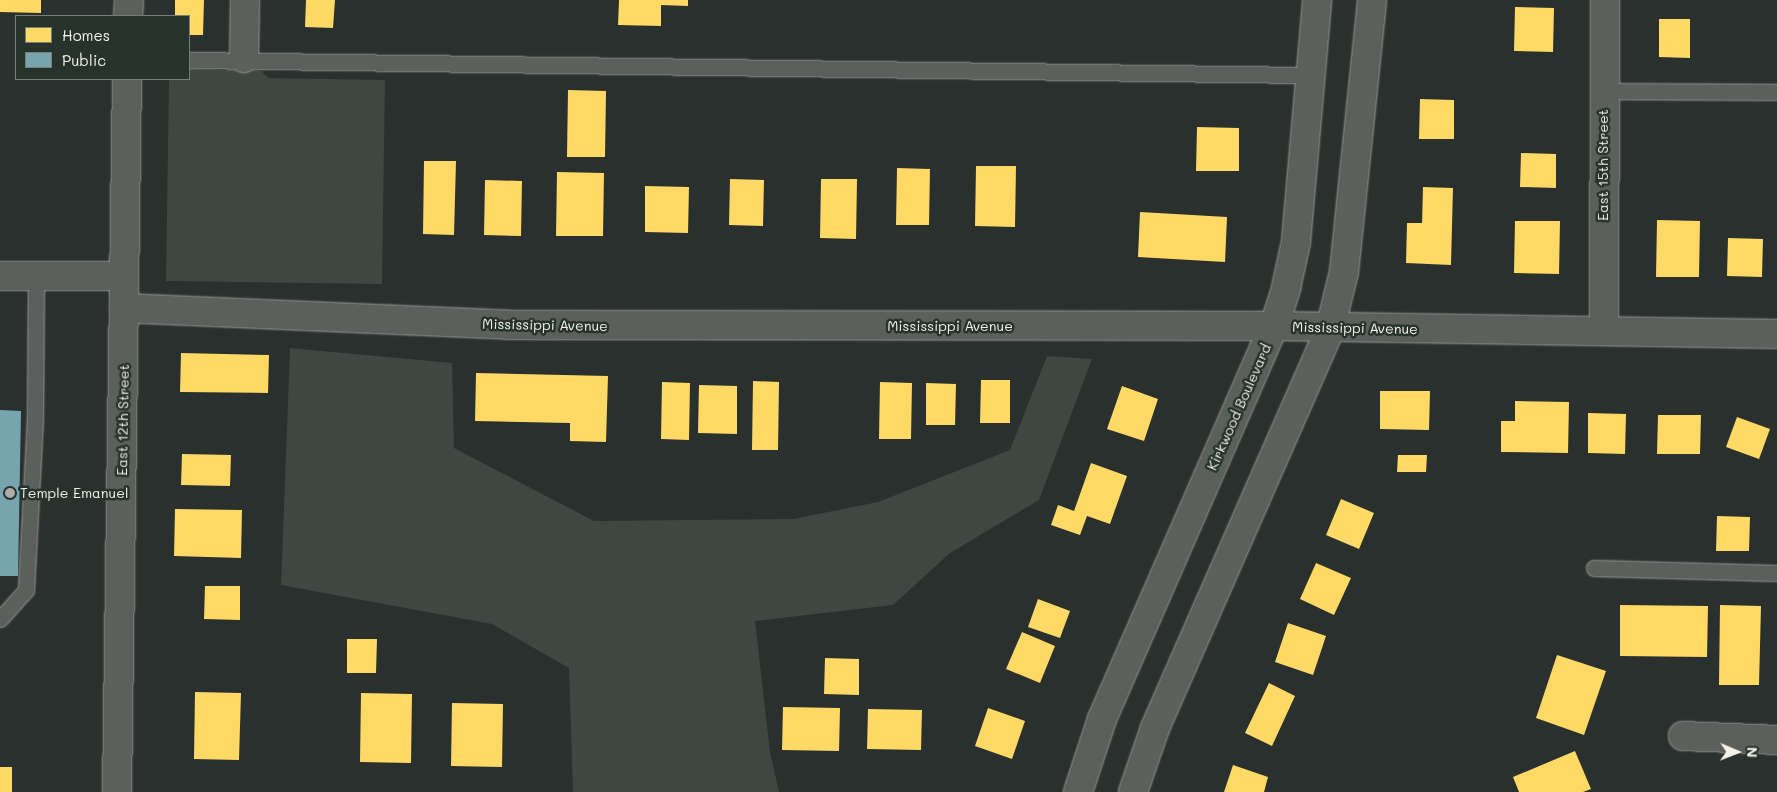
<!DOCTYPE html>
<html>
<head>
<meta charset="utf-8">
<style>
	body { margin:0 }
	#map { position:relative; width:1777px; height:792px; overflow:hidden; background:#29302d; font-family:Mali,sans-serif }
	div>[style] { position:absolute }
	.green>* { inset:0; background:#3e4742 }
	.homes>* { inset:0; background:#ffd966 }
	.public>* { inset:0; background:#76a5af }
	.roads { filter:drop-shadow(0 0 1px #969996) drop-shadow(0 0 1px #969996) }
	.lane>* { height:15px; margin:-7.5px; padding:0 7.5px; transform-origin:7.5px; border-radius:7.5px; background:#5c605c }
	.street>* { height:28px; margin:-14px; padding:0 14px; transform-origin:14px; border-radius:14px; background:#5c605c }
	.secondary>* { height:28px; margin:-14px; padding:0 14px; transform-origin:14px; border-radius:14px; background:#5c605c }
	.dots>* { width:14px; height:14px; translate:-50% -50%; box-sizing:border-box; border:2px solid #26332d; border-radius:50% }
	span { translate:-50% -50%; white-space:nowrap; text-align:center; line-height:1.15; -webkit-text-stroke:5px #26332d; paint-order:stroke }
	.street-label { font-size:14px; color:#f4f1e8 }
	.poi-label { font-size:14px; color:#f4f1e8 }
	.left { translate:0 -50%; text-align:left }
	.legend { position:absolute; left:15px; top:15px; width:175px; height:65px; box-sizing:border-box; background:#26332d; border:1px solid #787f78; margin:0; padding:6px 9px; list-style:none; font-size:15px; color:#f4f1e8 }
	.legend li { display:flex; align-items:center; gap:10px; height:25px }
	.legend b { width:25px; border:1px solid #787f78 }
	.north { position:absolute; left:1712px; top:727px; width:50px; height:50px; -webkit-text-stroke:4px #26332d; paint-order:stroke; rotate:91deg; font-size:14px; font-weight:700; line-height:20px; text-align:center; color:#f4f1e8 }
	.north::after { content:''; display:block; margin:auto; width:18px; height:22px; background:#f4f1e8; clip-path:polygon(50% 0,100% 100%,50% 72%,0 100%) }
</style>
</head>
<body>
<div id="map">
	<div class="green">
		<div style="clip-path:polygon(189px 69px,261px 71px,269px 78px,385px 80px,382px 284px,166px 281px,169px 79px,189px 79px)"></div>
		<div style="clip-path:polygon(290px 348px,452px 363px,454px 448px,594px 521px,793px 519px,878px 502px,1010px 450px,1047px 356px,1092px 359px,1039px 500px,950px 553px,893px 605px,755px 621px,770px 752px,779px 792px,573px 792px,569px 668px,492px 624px,281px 585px)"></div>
	</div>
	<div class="homes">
		<div style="clip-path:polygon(0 0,41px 0,41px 13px,0 12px)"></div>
		<div style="clip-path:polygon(175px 0,204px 0,203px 35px,189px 35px,189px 16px,175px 16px)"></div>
		<div style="clip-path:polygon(306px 0,335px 0,333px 28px,305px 27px)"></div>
		<div style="clip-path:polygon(619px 0,688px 0,688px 6px,661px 5px,661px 26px,618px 25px)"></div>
		<div style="clip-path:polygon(1515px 7px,1554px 8px,1553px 52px,1514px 51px)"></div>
		<div style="clip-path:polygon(1659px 19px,1690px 19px,1690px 58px,1659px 57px)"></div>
		<div style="clip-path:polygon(568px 90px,606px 91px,605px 157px,567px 157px)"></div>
		<div style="clip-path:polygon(1420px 99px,1454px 100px,1454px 139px,1419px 139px)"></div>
		<div style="clip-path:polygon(1197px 127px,1239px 128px,1239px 171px,1196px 171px)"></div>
		<div style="clip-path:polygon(1521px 153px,1556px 154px,1556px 188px,1520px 187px)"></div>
		<div style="clip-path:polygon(424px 161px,456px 161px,454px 235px,423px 234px)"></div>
		<div style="clip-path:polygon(976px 166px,1016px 166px,1015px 227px,975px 226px)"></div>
		<div style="clip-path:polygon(897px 168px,930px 169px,929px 225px,896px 225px)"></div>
		<div style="clip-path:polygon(557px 172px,604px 173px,603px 236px,556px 236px)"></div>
		<div style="clip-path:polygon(730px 179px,764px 180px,763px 226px,729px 225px)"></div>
		<div style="clip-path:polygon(821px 179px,857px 179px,856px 239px,820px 238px)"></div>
		<div style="clip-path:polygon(485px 180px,522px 181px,521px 236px,484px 235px)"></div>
		<div style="clip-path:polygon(645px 186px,689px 187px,688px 233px,645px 232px)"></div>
		<div style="clip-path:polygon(1423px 187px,1453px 188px,1451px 265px,1406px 263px,1407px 223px,1422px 223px)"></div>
		<div style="clip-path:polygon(1140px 212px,1227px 217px,1225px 262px,1138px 257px)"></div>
		<div style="clip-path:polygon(1657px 220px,1700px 221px,1699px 277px,1656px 277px)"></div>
		<div style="clip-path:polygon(1515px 221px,1560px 221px,1559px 274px,1514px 273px)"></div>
		<div style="clip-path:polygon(1728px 238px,1763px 239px,1762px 277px,1727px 276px)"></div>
		<div style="clip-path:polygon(181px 353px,269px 355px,268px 393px,180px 392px)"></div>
		<div style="clip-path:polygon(476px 373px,608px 376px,606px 442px,570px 441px,570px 423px,475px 421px)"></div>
		<div style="clip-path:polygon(981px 380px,1010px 380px,1010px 423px,980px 423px)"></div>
		<div style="clip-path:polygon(753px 381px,779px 382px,778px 450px,752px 450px)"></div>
		<div style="clip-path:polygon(662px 382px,690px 383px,689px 440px,661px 439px)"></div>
		<div style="clip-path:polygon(880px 382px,912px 383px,911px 439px,879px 439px)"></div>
		<div style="clip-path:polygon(926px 383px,956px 384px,955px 425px,926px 425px)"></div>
		<div style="clip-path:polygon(699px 385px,737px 386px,737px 434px,698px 433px)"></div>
		<div style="clip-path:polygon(1122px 386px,1158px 399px,1144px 441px,1107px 429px)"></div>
		<div style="clip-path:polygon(1380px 391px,1430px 391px,1429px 430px,1380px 429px)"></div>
		<div style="clip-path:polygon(1515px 401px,1569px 402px,1568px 453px,1501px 452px,1501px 421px,1515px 421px)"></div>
		<div style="clip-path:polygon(1588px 413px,1626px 414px,1625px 454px,1588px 453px)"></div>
		<div style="clip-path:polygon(1658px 415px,1701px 415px,1700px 454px,1657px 454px)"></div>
		<div style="clip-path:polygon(1737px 417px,1770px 429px,1759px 459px,1726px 447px)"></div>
		<div style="clip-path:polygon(182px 454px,231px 455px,230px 486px,181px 485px)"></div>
		<div style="clip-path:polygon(1398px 455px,1427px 455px,1426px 472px,1397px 472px)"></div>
		<div style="clip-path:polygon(1091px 463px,1127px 476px,1110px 524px,1087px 516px,1080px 535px,1051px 525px,1058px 505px,1074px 511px)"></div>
		<div style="clip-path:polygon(1341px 499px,1374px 513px,1359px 549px,1326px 535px)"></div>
		<div style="clip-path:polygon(175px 509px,242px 510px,241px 558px,174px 556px)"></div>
		<div style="clip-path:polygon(1717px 516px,1750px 517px,1749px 551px,1716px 551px)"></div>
		<div style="clip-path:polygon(1316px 563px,1351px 578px,1334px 615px,1300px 599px)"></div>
		<div style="clip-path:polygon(205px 586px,240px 586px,240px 620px,204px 619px)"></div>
		<div style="clip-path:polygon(1038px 599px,1070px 611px,1060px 638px,1028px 627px)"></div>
		<div style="clip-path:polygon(1620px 605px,1708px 606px,1707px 657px,1620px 656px)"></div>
		<div style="clip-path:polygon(1720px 605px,1761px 606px,1759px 685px,1719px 685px)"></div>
		<div style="clip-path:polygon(1288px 623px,1326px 636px,1313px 675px,1275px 662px)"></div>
		<div style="clip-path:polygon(1022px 632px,1055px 646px,1040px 683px,1006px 669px)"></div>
		<div style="clip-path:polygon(347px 639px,377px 639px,376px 673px,347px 673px)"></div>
		<div style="clip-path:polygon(1557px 655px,1606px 671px,1584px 735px,1536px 718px)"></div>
		<div style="clip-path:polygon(825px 658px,859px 659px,859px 695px,824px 694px)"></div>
		<div style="clip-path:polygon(1269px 683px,1295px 696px,1272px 746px,1245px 733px)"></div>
		<div style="clip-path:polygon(195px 692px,241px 693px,239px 760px,194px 759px)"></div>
		<div style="clip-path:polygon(361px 693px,412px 694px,411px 763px,360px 762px)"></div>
		<div style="clip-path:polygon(452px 703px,503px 704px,502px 767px,451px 766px)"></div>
		<div style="clip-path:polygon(783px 707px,840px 708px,839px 751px,782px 750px)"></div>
		<div style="clip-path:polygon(988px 708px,1025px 721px,1012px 759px,975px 746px)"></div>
		<div style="clip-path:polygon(868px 709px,922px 710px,921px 750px,867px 749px)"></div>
		<div style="clip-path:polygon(1575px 751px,1591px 789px,1583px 792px,1519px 792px,1513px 777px)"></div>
		<div style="clip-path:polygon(1233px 765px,1268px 777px,1264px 792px,1224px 792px)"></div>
		<div style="clip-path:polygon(0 767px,12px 767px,12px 792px,0 792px)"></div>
	</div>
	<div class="public">
		<div style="clip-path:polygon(0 410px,21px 411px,18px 576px,0 576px)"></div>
	</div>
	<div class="roads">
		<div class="lane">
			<div style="left:189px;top:60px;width:1120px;rotate:0.77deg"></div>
			<div style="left:1603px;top:91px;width:174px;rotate:0.3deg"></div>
			<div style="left:1594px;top:568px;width:183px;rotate:1.6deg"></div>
			<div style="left:0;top:619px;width:39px;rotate:-48deg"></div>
			<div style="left:26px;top:590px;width:173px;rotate:-87deg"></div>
			<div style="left:35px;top:417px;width:141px;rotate:-89.6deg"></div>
		</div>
		<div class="street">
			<div style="left:244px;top:58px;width:58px;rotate:-89deg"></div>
			<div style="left:0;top:276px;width:124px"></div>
			<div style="left:124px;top:308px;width:384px;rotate:2.5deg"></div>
			<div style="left:508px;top:325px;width:766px;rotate:0.07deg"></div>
			<div style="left:1274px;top:326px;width:503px;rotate:0.91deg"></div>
			<div style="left:1604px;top:330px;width:330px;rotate:-89.8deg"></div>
			<div style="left:1683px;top:736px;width:94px;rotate:2.4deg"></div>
		</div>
		<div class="secondary">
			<div style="left:128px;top:16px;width:16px;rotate:-86deg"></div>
			<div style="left:117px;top:792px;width:713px;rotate:-89.2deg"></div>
			<div style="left:1078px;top:792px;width:77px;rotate:-71.8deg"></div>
			<div style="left:1102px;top:719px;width:429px;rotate:-66.4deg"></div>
			<div style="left:1274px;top:326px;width:40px;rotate:-72deg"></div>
			<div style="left:1286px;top:288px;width:47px;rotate:-77.7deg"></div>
			<div style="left:1296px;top:242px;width:243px;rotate:-85deg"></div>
			<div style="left:1133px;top:792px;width:68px;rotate:-71deg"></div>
			<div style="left:1155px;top:728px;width:436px;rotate:-66.3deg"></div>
			<div style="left:1330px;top:329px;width:59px;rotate:-76.2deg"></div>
			<div style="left:1344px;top:272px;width:273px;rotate:-84.1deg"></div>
		</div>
	</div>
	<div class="dots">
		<div style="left:10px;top:493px;background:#adada7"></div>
	</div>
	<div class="street-label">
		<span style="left:1603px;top:165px;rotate:-90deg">East 15th Street</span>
		<span style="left:545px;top:325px;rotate:1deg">Mississippi Avenue</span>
		<span style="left:950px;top:326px">Mississippi Avenue</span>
		<span style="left:1355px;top:328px;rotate:1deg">Mississippi Avenue</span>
		<span style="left:1239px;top:407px;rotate:-66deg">Kirkwood Boulevard</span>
		<span style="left:123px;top:420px;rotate:-89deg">East 12th Street</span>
	</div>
	<div class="poi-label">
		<span class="left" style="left:20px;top:493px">Temple Emanuel</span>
	</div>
	<ul class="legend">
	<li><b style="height:14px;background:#ffd966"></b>Homes</li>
	<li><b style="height:14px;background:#76a5af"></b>Public</li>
	</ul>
	<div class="north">N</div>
</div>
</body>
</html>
